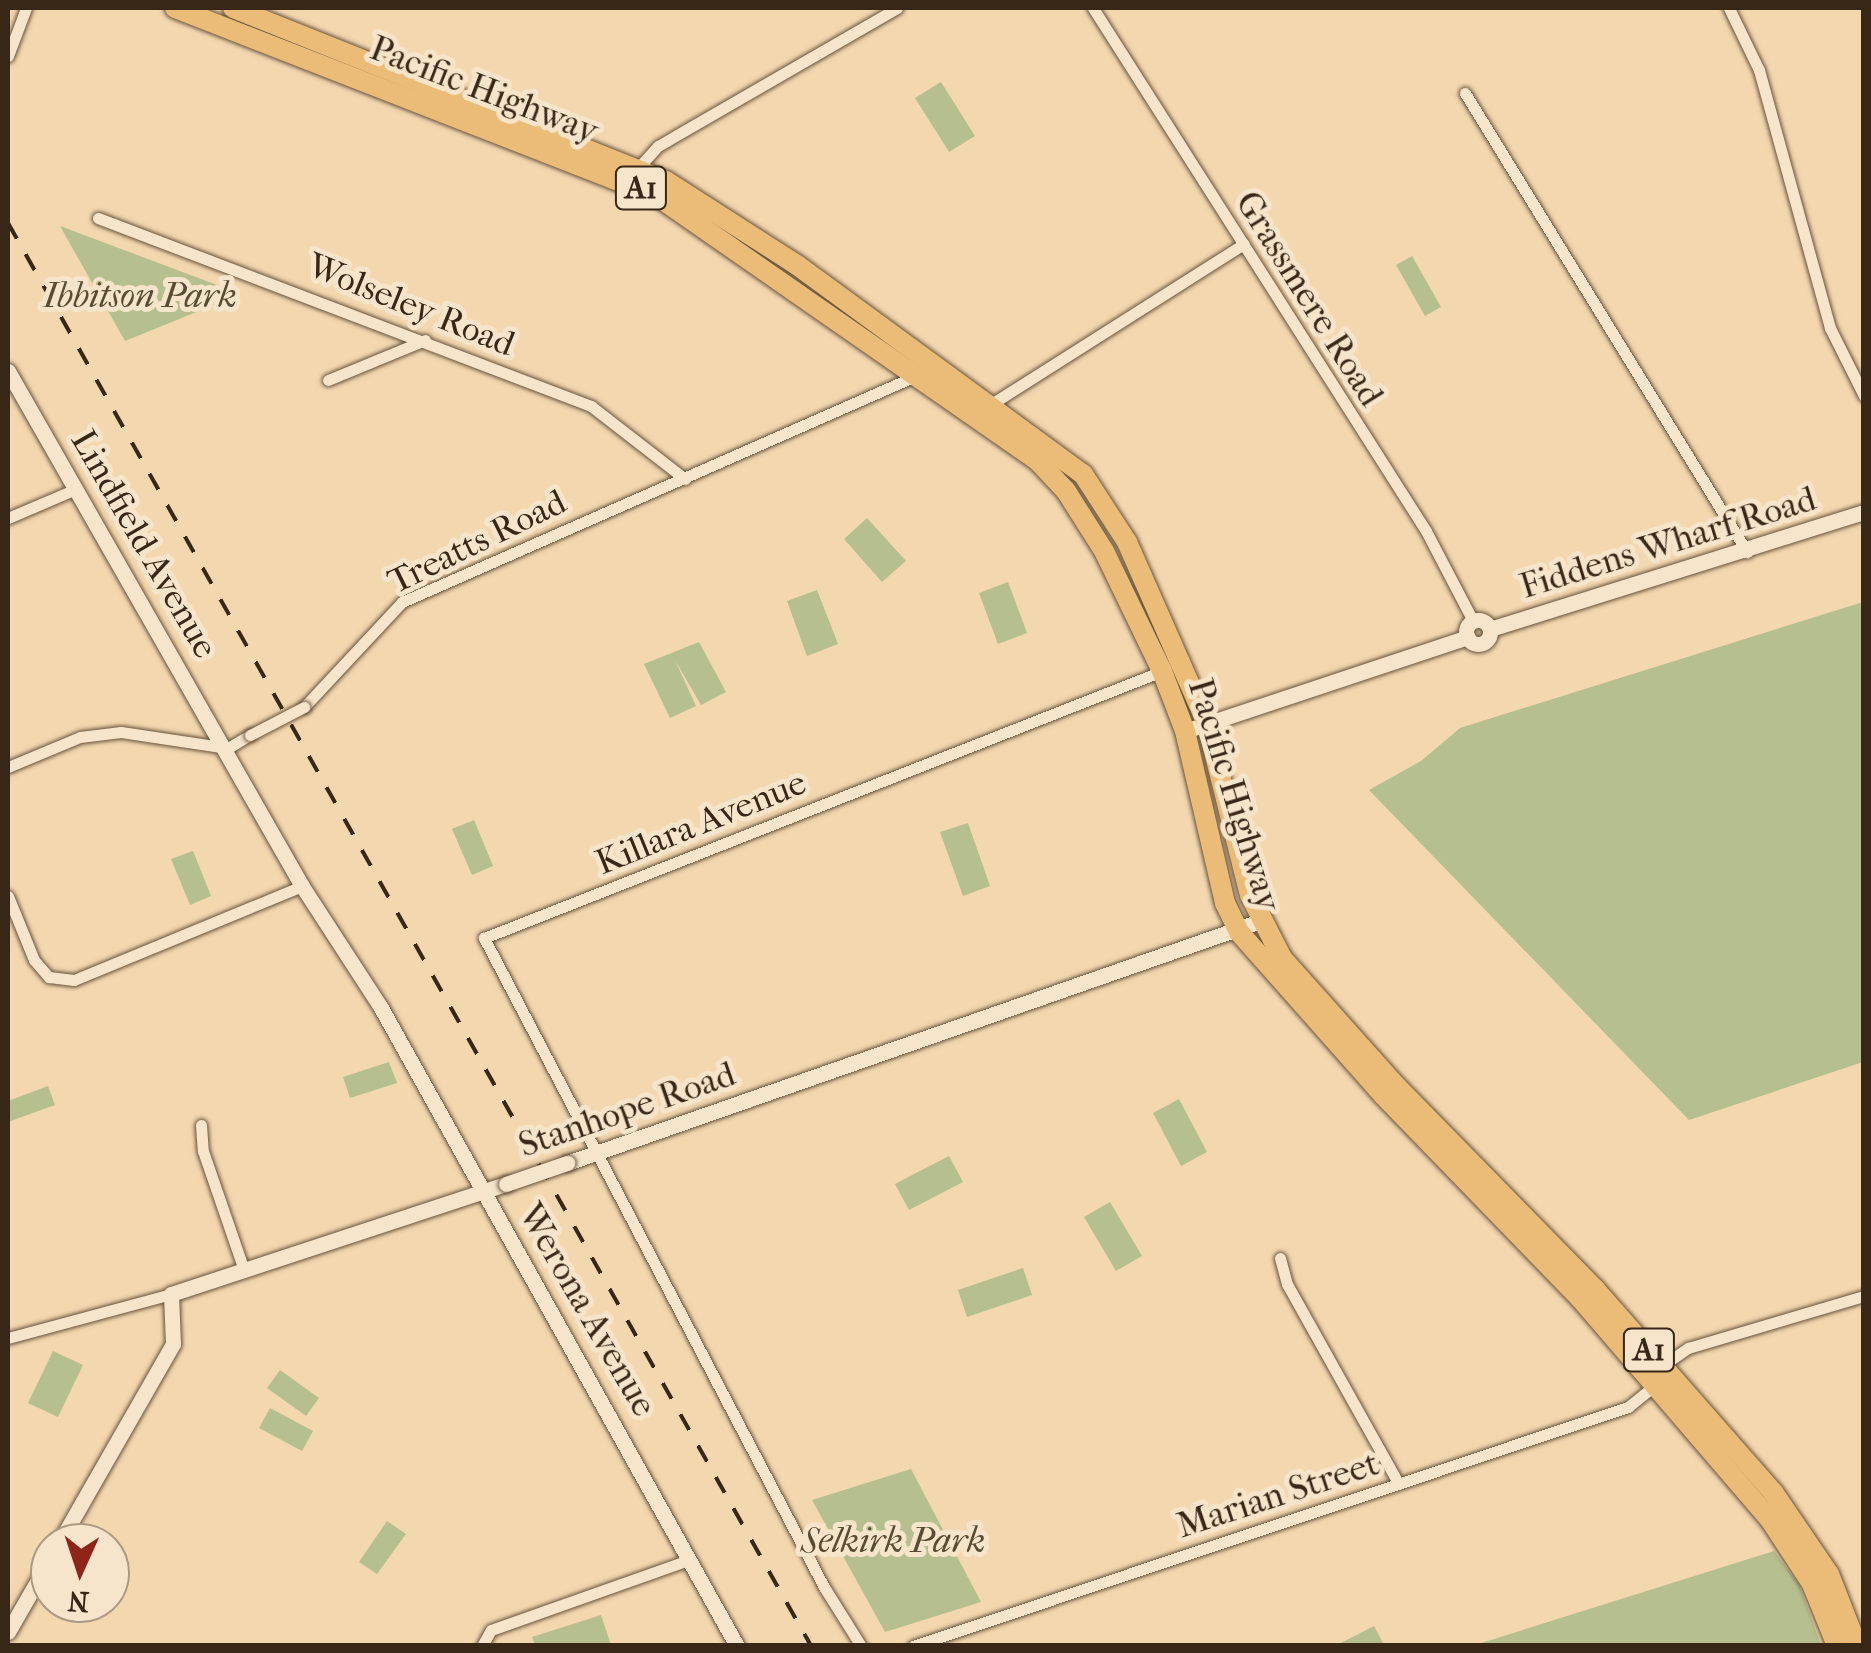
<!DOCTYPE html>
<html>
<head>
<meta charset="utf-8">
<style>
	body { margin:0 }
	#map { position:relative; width:1871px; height:1653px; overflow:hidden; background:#f3d7af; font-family:"IM FELL French Canon",serif }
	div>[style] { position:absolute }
	.green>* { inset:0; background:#b6bf8e }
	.roads { filter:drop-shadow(0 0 2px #67533c) drop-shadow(0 0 2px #67533c) }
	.street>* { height:11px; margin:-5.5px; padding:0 5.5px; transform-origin:5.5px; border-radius:5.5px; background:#f7e5cb }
	.secondary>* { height:15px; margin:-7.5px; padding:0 7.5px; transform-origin:7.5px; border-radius:7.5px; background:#f7e5cb }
	.secondary>.ring { margin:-7.5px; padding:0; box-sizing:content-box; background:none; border:15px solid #f7e5cb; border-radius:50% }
	.highway>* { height:20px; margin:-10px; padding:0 10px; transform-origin:10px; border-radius:10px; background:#eabc78 }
	.rail>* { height:4px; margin-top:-2px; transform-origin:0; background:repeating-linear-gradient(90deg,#382716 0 18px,transparent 0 36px) }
	.bridges { filter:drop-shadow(0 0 2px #67533c) drop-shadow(0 0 2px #67533c) }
	.street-bridge>* { height:11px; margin:-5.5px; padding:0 5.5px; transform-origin:5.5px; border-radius:5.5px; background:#f7e5cb }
	.secondary-bridge>* { height:15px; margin:-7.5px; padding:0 7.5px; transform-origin:7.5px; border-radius:7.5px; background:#f7e5cb }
	span { translate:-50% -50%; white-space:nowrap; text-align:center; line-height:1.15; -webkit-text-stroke:10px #f7e5cb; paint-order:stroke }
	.shield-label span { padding:2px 8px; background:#f7e5cb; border:2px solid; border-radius:8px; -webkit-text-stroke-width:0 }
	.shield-label { font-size:32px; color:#382716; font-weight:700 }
	.street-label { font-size:35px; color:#382716 }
	.park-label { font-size:35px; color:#584d34; font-style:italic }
	.frame { position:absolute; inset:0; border:10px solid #382716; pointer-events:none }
	.north { position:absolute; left:30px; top:1523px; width:100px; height:100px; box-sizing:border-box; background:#f7e5cb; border:2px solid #ab9983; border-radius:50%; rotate:183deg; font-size:28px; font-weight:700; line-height:40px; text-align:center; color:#382716 }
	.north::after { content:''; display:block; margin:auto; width:35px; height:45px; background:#8f2418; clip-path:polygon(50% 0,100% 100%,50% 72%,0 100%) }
</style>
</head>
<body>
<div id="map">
	<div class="green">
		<div style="clip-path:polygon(941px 82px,975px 136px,949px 152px,915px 98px)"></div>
		<div style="clip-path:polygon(60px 226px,241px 294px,125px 341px)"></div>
		<div style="clip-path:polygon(1412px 256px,1441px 307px,1425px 316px,1396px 265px)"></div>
		<div style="clip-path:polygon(867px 518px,906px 561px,882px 582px,844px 539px)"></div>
		<div style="clip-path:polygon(1008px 582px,1027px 633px,998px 644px,979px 593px)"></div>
		<div style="clip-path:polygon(817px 590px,838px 644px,807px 656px,787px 601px)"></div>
		<div style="clip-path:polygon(1863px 602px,1863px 1062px,1689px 1120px,1369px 790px,1421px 761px,1460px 728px)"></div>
		<div style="clip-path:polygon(699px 642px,726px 692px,701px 705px,675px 660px,696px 706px,670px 718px,644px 664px)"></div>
		<div style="clip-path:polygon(474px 820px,493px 866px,472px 875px,452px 829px)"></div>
		<div style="clip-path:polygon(968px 823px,990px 886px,963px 896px,940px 832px)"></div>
		<div style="clip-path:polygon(193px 851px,211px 896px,190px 905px,171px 859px)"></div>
		<div style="clip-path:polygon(389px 1062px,397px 1083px,350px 1098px,343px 1077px)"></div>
		<div style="clip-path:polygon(48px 1086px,55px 1105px,8px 1122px,8px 1101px)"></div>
		<div style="clip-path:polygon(1179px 1099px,1207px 1152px,1181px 1166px,1153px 1113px)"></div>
		<div style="clip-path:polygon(949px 1156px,963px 1182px,909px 1210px,895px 1184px)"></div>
		<div style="clip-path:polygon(1110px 1202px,1142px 1256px,1116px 1271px,1084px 1217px)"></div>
		<div style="clip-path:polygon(1023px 1268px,1032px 1295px,967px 1317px,958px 1290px)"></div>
		<div style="clip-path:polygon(53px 1351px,83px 1365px,58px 1417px,28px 1403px)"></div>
		<div style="clip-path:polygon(280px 1370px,319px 1398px,306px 1416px,267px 1388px)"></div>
		<div style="clip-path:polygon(270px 1408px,313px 1431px,302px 1451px,259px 1428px)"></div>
		<div style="clip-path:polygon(911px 1469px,981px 1602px,885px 1632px,812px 1500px)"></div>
		<div style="clip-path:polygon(387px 1521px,406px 1534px,377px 1574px,359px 1562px)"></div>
		<div style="clip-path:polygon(1774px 1551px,1799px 1584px,1821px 1645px,1475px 1645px)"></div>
		<div style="clip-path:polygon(601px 1615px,611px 1645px,535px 1645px,532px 1637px)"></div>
		<div style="clip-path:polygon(1374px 1626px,1384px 1645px,1337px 1645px)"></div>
	</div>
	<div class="roads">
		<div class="street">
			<div style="left:1093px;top:8px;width:620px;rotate:57.51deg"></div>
			<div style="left:1426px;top:531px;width:102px;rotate:62.4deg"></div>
			<div style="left:1729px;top:8px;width:69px;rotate:64.2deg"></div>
			<div style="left:1759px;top:70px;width:268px;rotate:74.6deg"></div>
			<div style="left:1830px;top:328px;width:76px;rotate:63.4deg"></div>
			<div style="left:8px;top:56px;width:51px;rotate:-69.4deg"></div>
			<div style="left:1465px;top:93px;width:539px;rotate:58.43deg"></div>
			<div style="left:639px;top:167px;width:28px;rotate:-48deg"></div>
			<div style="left:658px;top:146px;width:276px;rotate:-30deg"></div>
			<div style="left:98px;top:218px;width:528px;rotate:20.87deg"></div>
			<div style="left:591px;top:406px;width:119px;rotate:37.8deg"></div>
			<div style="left:328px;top:380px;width:105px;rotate:-22.4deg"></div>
			<div style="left:993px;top:403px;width:297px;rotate:-32.4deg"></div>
			<div style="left:8px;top:518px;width:74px;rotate:-23.1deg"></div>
			<div style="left:304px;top:707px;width:144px;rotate:-47deg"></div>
			<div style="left:402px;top:602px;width:566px;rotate:-23.76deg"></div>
			<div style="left:8px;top:767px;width:78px;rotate:-22.6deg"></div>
			<div style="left:80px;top:737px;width:41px;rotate:-7deg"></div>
			<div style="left:121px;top:732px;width:108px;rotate:8.5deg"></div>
			<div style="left:228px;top:748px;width:26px;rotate:-31deg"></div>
			<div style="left:8px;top:896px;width:69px;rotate:67.9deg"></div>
			<div style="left:34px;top:960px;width:23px;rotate:49deg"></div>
			<div style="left:49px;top:977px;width:25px;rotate:7deg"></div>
			<div style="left:74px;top:980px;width:247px;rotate:-22.4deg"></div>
			<div style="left:201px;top:1125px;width:26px;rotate:86deg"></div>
			<div style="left:203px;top:1151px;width:126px;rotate:71deg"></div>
			<div style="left:1280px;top:1258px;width:27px;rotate:75deg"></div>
			<div style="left:1287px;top:1284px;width:229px;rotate:60.8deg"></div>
			<div style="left:8px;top:1338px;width:169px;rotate:-15.1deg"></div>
			<div style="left:1662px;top:1366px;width:32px;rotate:-35deg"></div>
			<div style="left:1688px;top:1348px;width:184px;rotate:-16.5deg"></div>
			<div style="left:482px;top:1646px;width:18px;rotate:-61deg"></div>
			<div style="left:491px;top:1630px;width:210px;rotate:-19.5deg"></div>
			<div style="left:861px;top:1646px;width:70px;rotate:-122.1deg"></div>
			<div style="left:824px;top:1587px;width:733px;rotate:-117.65deg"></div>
			<div style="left:484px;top:938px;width:729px;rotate:-21.49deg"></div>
			<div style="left:913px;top:1646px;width:754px;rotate:-18.48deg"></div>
			<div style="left:1628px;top:1407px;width:33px;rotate:-39deg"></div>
		</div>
		<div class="secondary">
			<div style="left:8px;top:371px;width:593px;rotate:60.28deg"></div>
			<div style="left:302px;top:886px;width:143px;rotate:57deg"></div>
			<div style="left:380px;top:1006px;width:733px;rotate:60.85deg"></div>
			<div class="ring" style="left:1466px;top:620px;width:9px;height:9px"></div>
			<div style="left:1490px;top:629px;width:392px;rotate:-17.4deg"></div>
			<div style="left:1185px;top:731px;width:298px;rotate:-18.4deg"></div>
			<div style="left:567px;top:1163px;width:734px;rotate:-19.25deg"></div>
			<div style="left:59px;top:1543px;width:229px;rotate:-60.2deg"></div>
			<div style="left:173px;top:1344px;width:50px;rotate:-92.3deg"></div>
			<div style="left:171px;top:1294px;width:353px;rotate:-18.2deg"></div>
			<div style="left:8px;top:1632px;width:84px;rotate:-60.1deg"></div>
		</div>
		<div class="highway">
			<div style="left:175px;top:8px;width:517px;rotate:21.31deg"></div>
			<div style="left:657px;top:196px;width:463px;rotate:34.8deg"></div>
			<div style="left:1037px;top:460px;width:42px;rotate:46.9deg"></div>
			<div style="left:1066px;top:491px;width:71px;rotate:57.7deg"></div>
			<div style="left:1104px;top:551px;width:133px;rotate:64.2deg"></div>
			<div style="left:1162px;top:671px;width:64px;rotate:69deg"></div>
			<div style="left:1185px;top:731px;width:177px;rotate:76.9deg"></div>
			<div style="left:1225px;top:903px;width:32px;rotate:64deg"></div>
			<div style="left:1239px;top:932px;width:217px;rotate:48.5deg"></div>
			<div style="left:1383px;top:1095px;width:283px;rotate:45.9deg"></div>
			<div style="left:1580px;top:1298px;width:294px;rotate:49.4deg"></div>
			<div style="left:1771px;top:1521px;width:75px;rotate:56.9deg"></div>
			<div style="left:1812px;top:1584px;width:67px;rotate:68deg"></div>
			<div style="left:233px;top:8px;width:466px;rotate:21.8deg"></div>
			<div style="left:666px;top:181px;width:156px;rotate:32.7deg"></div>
			<div style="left:797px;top:265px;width:354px;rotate:36.2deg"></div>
			<div style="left:1083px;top:474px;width:81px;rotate:57.1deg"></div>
			<div style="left:1127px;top:542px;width:198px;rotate:66.2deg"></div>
			<div style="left:1207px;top:723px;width:177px;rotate:76deg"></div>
			<div style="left:1250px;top:895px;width:71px;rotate:63.1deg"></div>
			<div style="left:1282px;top:958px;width:173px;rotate:48.3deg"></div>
			<div style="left:1397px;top:1087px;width:283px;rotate:45.6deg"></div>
			<div style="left:1595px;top:1289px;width:270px;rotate:48.8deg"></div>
			<div style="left:1773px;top:1492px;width:99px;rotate:55.7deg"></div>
			<div style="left:1829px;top:1574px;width:77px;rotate:68.7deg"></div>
		</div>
	</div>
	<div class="rail">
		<div style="left:8px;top:223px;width:1634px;rotate:60.56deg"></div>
	</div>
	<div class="bridges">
		<div class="street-bridge">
			<div style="left:250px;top:735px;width:61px;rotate:-27.4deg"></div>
		</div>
		<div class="secondary-bridge">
			<div style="left:506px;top:1184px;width:65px;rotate:-19deg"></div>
		</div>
	</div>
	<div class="shield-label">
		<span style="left:641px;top:188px">A1</span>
		<span style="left:1649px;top:1350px">A1</span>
	</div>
	<div class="street-label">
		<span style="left:484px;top:90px;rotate:21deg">Pacific Highway</span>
		<span style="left:1309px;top:299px;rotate:58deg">Grassmere Road</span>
		<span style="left:411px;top:305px;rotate:22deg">Wolseley Road</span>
		<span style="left:477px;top:542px;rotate:-26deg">Treatts Road</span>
		<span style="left:1668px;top:543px;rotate:-17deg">Fiddens Wharf Road</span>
		<span style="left:144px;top:544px;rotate:60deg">Lindfield Avenue</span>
		<span style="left:1234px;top:795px;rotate:73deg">Pacific Highway</span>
		<span style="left:701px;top:823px;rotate:-22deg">Killara Avenue</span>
		<span style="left:627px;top:1110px;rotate:-19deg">Stanhope Road</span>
		<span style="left:587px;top:1310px;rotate:60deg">Werona Avenue</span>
		<span style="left:1278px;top:1495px;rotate:-18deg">Marian Street</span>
	</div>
	<div class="park-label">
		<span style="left:140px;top:296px">Ibbitson Park</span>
		<span style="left:893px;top:1541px">Selkirk Park</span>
	</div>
	<div class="frame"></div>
	<div class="north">N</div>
</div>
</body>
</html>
